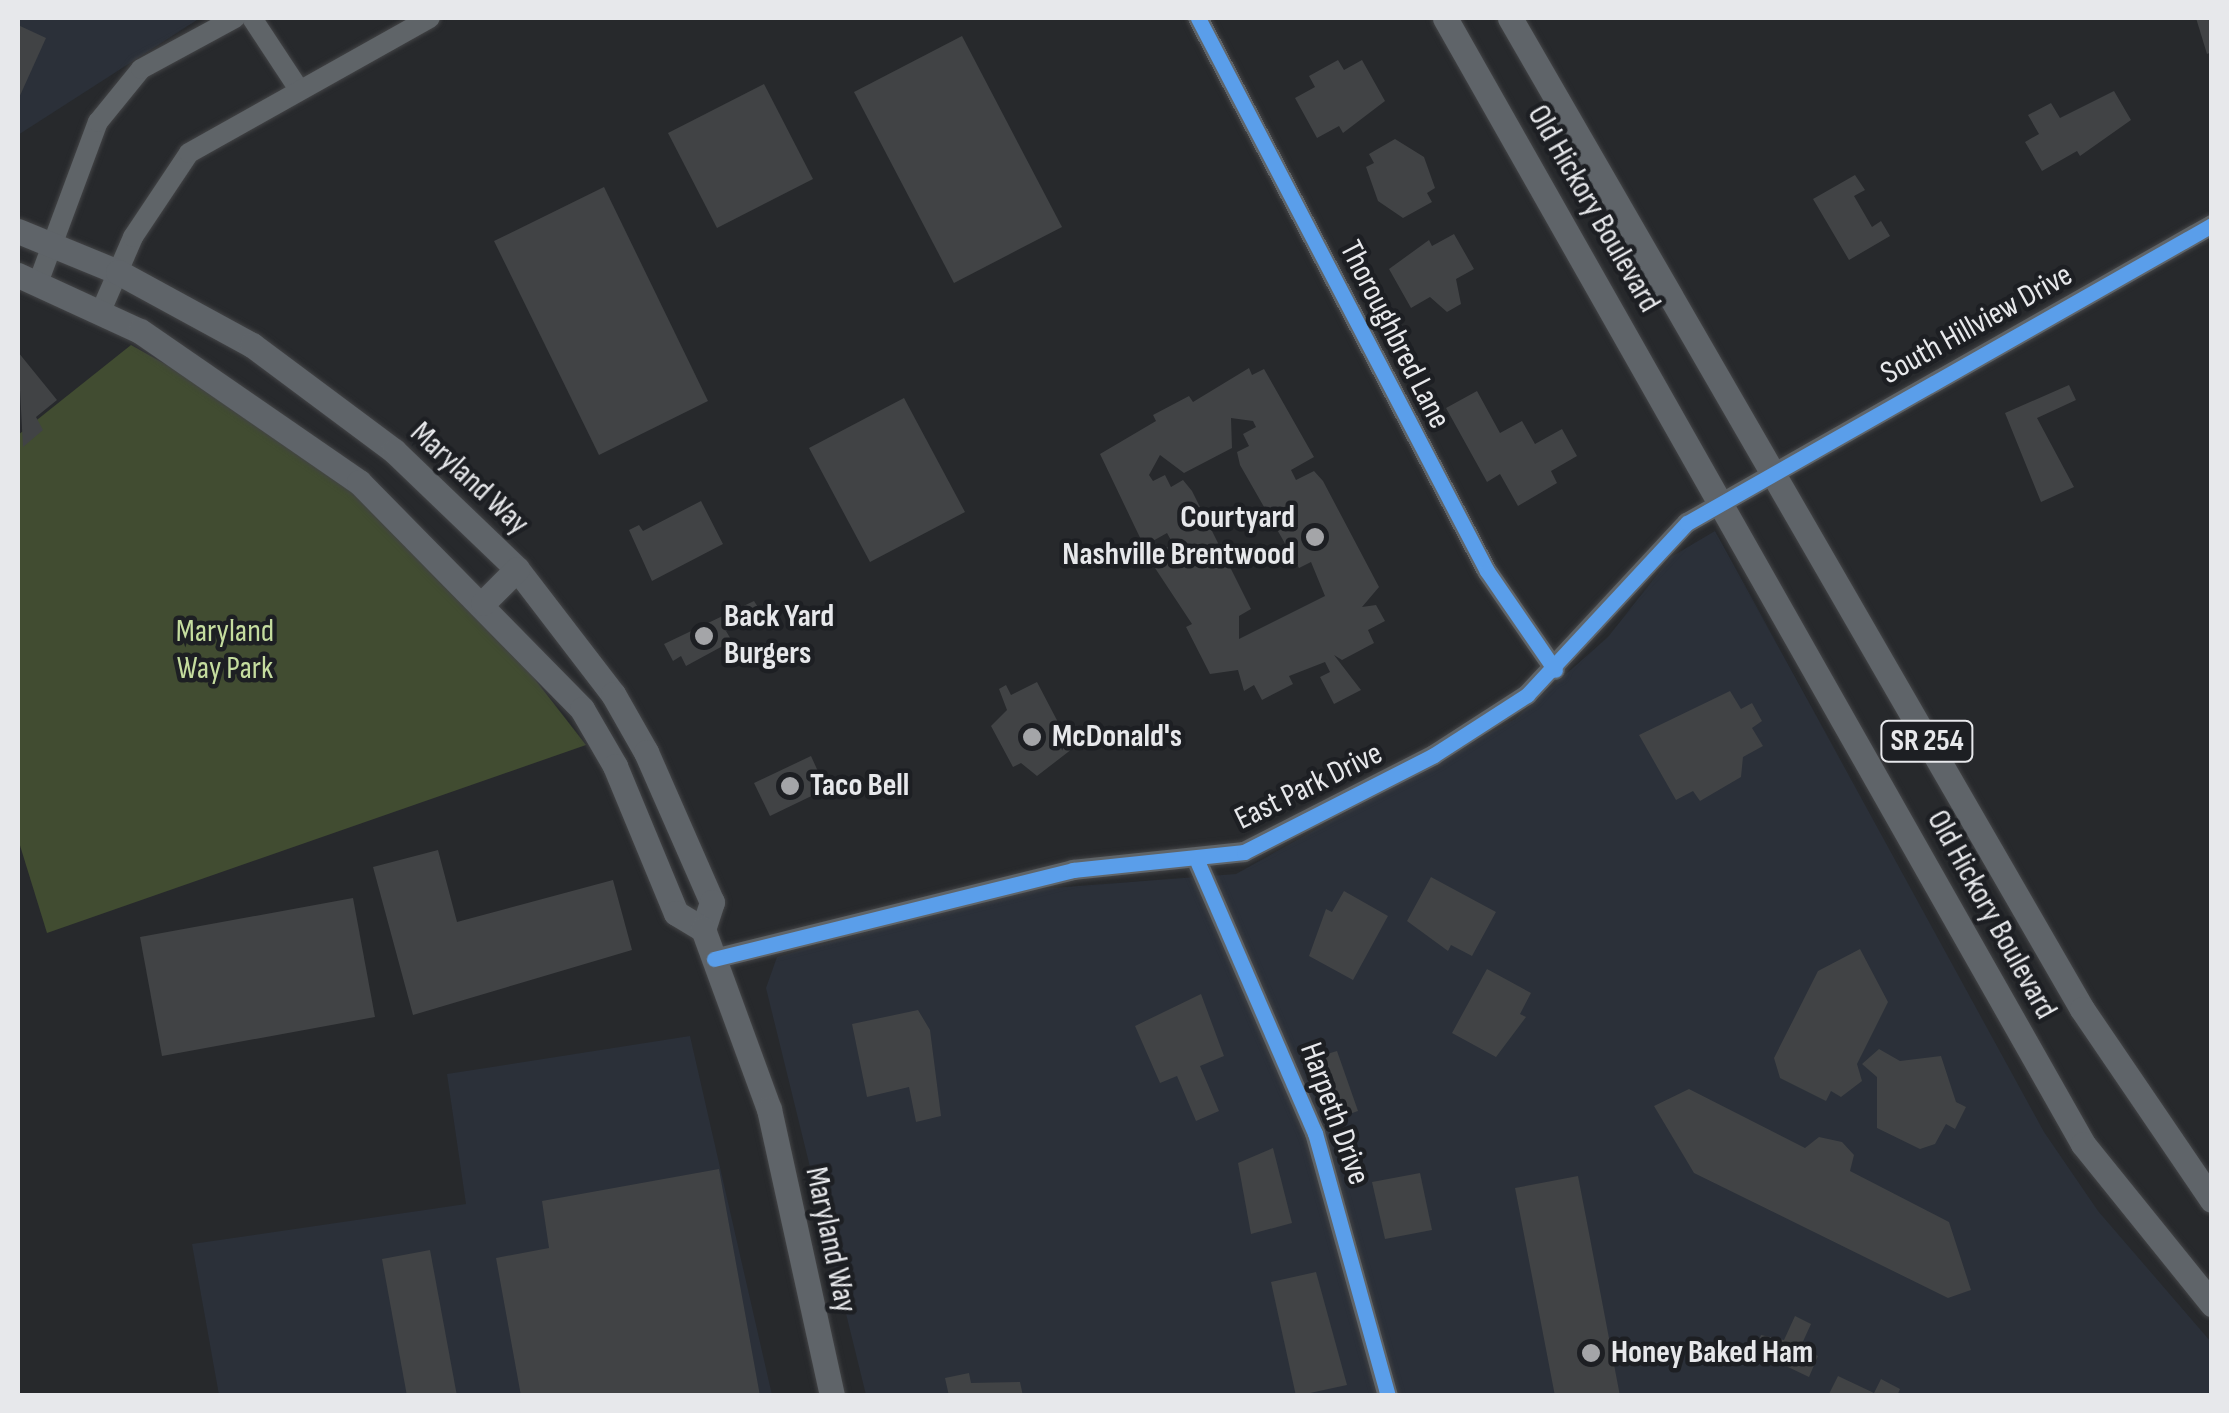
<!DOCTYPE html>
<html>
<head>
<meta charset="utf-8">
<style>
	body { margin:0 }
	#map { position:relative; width:2229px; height:1413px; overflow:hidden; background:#27292c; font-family:"Sofia Sans Condensed",sans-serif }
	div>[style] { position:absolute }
	.built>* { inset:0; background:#2b3039 }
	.green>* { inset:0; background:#414c31 }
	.building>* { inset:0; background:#414345 }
	.roads { filter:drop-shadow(0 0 2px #434446) drop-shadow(0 0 2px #434446) }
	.minor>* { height:20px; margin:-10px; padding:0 10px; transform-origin:10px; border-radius:10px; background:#5f6468 }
	.major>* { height:25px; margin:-12.5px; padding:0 12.5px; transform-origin:12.5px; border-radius:12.5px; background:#5f6469 }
	.cycleway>* { height:15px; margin:-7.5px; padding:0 7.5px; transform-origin:7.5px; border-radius:7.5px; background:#5a9eea }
	.dots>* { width:28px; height:28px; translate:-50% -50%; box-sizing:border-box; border:5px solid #1d1f23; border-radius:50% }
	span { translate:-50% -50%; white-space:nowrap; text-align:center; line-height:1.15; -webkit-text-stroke:9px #1d1f23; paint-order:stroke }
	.shield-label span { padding:2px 8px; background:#1d1f23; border:2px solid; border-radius:8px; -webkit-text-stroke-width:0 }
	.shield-label { font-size:30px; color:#e7e8eb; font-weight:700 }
	.street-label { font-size:32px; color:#e7e8eb }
	.poi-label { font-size:32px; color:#e7e8eb; font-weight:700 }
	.right { translate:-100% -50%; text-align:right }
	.left { translate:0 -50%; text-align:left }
	.park-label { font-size:32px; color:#c5dd9f }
	.frame { position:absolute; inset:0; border:20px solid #e7e8eb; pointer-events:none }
</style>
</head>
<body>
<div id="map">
	<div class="built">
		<div style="clip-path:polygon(18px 18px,200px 18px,18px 135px)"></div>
		<div style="clip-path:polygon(1715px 531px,2044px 1132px,2098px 1211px,2211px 1342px,2211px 1395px,866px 1395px,766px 988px,777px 957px,1012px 891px,1236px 874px,1515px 719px,1608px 637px,1671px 557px)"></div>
		<div style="clip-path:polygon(690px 1036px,772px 1395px,219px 1395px,192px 1244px,466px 1204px,447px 1074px)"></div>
	</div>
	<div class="green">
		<div style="clip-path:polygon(131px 345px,297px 438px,453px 574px,586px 745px,47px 933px,18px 839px,18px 435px)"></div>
	</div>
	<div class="building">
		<div style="clip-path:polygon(2196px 18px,2212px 18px,2212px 52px,2207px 54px)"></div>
		<div style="clip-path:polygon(18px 25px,46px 38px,18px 100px)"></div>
		<div style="clip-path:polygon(962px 36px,1062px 227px,954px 283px,854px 92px)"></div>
		<div style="clip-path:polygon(1338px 60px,1344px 70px,1362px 60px,1385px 101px,1343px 133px,1339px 126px,1317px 138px,1295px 98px,1315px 87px,1309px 76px)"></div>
		<div style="clip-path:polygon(764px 84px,813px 179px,717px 228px,668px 133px)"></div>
		<div style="clip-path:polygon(2114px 91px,2131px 120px,2080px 156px,2077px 151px,2042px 171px,2025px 142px,2039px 134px,2028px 115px,2051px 103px,2060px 118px)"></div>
		<div style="clip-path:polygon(1395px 139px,1424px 157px,1435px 188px,1427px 193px,1432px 202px,1403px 218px,1378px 201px,1366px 167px,1374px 163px,1369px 154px)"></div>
		<div style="clip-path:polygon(1855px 175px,1865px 190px,1854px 196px,1872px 227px,1881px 221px,1890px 236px,1849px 260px,1813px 199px)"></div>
		<div style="clip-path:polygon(604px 187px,708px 401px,599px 455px,494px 241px)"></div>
		<div style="clip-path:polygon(1454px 234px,1474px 269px,1456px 279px,1461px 304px,1447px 312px,1430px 297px,1411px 308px,1389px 269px,1429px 240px,1432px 246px)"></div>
		<div style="clip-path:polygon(18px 352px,57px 400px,36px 417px,43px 430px,23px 447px)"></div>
		<div style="clip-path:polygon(evenodd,1249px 368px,1252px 375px,1264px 369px,1314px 457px,1291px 470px,1296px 480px,1314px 471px,1323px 481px,1379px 587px,1362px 607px,1376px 605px,1385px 621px,1368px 630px,1374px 643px,1342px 660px,1334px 655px,1361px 690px,1334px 704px,1320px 677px,1330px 672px,1325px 662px,1289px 676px,1293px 684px,1262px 700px,1254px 685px,1244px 691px,1238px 670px,1210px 674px,1186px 627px,1192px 624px,1155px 568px,1152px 555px,1173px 544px,1167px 533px,1144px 546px,1100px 454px,1156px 421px,1153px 415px,1189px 396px,1193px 402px,1249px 368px,1231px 418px,1253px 421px,1256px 427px,1243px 434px,1249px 446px,1237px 452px,1240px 465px,1299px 568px,1311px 562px,1325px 596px,1239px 639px,1239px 616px,1251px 609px,1192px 491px,1183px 480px,1171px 487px,1165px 475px,1153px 481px,1149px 475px,1160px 455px,1184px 473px,1232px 448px,1231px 418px)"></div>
		<div style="clip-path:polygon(2069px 385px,2076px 400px,2037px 418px,2074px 487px,2041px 502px,2005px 413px)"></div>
		<div style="clip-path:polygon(1477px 391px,1500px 433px,1522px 421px,1535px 444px,1562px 429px,1577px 456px,1551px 471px,1557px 483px,1518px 506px,1500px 474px,1487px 482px,1446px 408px)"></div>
		<div style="clip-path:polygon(904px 398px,965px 512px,870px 562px,809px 448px)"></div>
		<div style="clip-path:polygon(701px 501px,723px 544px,652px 581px,629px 530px,639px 525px,643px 531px)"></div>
		<div style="clip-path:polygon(754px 601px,761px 612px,726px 631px,732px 641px,686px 666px,681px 656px,673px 661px,664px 644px)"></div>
		<div style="clip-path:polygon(1037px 682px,1072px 749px,1037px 776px,1021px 763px,1013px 767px,991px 726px,1007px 710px,999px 689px,1006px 685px,1011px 695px)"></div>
		<div style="clip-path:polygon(1730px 691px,1741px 709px,1752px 703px,1762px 721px,1752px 728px,1763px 746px,1743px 757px,1741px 777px,1700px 801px,1693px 791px,1676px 800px,1639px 735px)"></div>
		<div style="clip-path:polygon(811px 756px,826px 789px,770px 816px,754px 783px)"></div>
		<div style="clip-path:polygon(438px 850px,457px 922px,613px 880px,632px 950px,413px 1015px,373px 867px)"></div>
		<div style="clip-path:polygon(1431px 877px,1496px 912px,1472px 956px,1451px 945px,1448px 951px,1407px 921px)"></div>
		<div style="clip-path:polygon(1344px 891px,1388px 916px,1353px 980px,1309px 956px,1326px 909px,1332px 912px)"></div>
		<div style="clip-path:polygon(353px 898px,375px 1017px,162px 1056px,140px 937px)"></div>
		<div style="clip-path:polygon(1860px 949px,1888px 1002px,1857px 1064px,1862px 1081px,1841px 1097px,1831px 1091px,1826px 1101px,1780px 1078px,1774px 1058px,1818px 971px)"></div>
		<div style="clip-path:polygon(1487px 969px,1531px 993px,1520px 1014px,1526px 1017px,1496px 1057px,1452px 1033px)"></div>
		<div style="clip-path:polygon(1201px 994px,1224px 1056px,1200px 1066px,1219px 1111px,1196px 1121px,1177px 1076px,1160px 1083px,1135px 1026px)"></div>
		<div style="clip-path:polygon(918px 1010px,930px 1030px,941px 1116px,916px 1122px,909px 1087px,867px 1097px,852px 1024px)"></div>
		<div style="clip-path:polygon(1879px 1049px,1900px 1061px,1941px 1056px,1956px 1102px,1966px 1107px,1955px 1129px,1946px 1124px,1935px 1144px,1920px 1149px,1877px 1128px,1877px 1077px,1862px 1064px)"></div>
		<div style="clip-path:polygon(1337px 1051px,1358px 1111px,1338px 1118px,1317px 1057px)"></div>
		<div style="clip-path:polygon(1689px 1089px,1805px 1148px,1819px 1137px,1842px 1142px,1854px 1155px,1850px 1171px,1949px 1222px,1971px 1290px,1948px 1298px,1694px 1173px,1654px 1106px)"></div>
		<div style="clip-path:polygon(1273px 1148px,1292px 1223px,1251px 1234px,1238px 1163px)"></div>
		<div style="clip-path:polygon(719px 1169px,760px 1396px,521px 1396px,496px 1258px,549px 1248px,542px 1201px)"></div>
		<div style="clip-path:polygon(1420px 1173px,1432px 1230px,1385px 1239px,1372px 1182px)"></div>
		<div style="clip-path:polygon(1578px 1176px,1589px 1233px,1620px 1396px,1555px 1396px,1526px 1245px,1515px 1188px)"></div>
		<div style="clip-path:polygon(430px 1250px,457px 1396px,407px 1396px,382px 1259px)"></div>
		<div style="clip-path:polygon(1316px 1272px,1347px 1385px,1296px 1396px,1271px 1282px)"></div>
		<div style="clip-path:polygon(1795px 1316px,1811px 1324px,1800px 1348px,1818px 1356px,1809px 1377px,1754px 1351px,1761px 1335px,1784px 1340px)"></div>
		<div style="clip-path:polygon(969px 1373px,971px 1383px,1020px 1382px,1023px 1396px,949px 1396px,945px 1378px)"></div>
		<div style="clip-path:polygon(1838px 1376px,1874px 1393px,1881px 1379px,1900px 1389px,1897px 1396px,1828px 1396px)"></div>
	</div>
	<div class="roads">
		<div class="minor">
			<div style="left:252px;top:18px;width:84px;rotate:56.7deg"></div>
			<div style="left:1198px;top:18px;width:624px;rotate:62.41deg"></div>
			<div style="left:1487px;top:571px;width:120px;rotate:55.5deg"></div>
			<div style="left:38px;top:283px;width:172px;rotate:-69.6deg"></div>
			<div style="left:98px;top:122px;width:68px;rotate:-50.9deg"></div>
			<div style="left:141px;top:69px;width:107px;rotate:-28.5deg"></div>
			<div style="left:101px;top:311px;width:81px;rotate:-66.6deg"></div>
			<div style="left:133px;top:237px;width:101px;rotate:-56.3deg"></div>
			<div style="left:189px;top:153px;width:276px;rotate:-29.3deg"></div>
			<div style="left:1198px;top:863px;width:294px;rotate:66.6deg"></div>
			<div style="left:1315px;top:1133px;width:273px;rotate:74.5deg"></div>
			<div style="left:714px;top:959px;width:370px;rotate:-13.9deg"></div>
			<div style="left:1073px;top:870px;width:172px;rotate:-6deg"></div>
			<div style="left:1244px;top:852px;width:213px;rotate:-27deg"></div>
			<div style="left:1434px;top:755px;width:111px;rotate:-32.8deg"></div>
			<div style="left:1527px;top:695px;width:235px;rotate:-47.1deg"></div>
			<div style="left:1687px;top:523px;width:604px;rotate:-29.58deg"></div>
		</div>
		<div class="major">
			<div style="left:1445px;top:18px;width:1294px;rotate:60.46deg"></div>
			<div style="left:2083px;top:1144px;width:206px;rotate:51.1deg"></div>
			<div style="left:1510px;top:18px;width:1144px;rotate:60.01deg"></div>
			<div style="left:2082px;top:1009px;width:231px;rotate:55.8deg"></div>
			<div style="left:18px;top:231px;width:108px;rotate:22.3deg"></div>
			<div style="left:118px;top:272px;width:153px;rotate:28.6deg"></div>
			<div style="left:252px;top:345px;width:177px;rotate:36.7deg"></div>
			<div style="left:394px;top:451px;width:170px;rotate:43.8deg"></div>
			<div style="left:517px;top:569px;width:158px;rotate:52.5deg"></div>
			<div style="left:613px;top:694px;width:67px;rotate:60.4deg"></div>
			<div style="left:646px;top:752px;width:164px;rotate:66.3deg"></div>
			<div style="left:712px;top:902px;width:28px;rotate:108deg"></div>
			<div style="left:18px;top:275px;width:134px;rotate:24.7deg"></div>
			<div style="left:140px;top:331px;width:266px;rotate:34.6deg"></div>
			<div style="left:359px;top:482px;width:318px;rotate:45.5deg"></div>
			<div style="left:582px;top:709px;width:66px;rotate:59.9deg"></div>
			<div style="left:615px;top:766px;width:159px;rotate:67.5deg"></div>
			<div style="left:676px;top:913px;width:31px;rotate:31deg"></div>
			<div style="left:703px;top:929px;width:192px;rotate:69.9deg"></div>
			<div style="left:769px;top:1109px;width:294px;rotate:77.6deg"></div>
			<div style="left:483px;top:603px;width:48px;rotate:-45deg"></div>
		</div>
	</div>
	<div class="cycleway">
		<div style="left:1198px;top:18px;width:624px;rotate:62.41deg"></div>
		<div style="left:1487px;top:571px;width:120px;rotate:55.5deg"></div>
		<div style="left:1198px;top:863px;width:294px;rotate:66.6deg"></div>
		<div style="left:1315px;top:1133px;width:273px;rotate:74.5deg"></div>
		<div style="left:714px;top:959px;width:370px;rotate:-13.9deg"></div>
		<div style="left:1073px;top:870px;width:172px;rotate:-6deg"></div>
		<div style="left:1244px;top:852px;width:213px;rotate:-27deg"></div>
		<div style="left:1434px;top:755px;width:111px;rotate:-32.8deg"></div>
		<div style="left:1527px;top:695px;width:235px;rotate:-47.1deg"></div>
		<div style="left:1687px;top:523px;width:604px;rotate:-29.58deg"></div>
	</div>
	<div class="dots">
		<div style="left:1315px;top:537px;background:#a4a5a8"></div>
		<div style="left:704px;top:636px;background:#a4a5a8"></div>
		<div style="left:1032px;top:737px;background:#a4a5a8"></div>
		<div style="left:790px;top:786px;background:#a4a5a8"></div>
		<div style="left:1591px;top:1353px;background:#a4a5a8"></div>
	</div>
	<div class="shield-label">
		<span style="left:1927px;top:741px">SR 254</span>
	</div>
	<div class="street-label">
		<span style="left:1593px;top:209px;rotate:60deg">Old Hickory Boulevard</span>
		<span style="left:1977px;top:325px;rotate:-29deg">South Hillview Drive</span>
		<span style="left:1394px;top:335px;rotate:63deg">Thoroughbred Lane</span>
		<span style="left:469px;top:479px;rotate:43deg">Maryland Way</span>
		<span style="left:1309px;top:787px;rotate:-26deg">East Park Drive</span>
		<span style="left:1991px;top:915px;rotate:61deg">Old Hickory Boulevard</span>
		<span style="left:1334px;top:1114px;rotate:70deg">Harpeth Drive</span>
		<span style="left:830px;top:1240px;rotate:78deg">Maryland Way</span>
	</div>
	<div class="poi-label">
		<span class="right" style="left:1295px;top:537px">Courtyard<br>Nashville Brentwood</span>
		<span class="left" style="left:724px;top:636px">Back Yard<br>Burgers</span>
		<span class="left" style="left:1052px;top:737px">McDonald's</span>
		<span class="left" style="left:810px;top:786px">Taco Bell</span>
		<span class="left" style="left:1611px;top:1353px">Honey Baked Ham</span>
	</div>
	<div class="park-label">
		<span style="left:225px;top:651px">Maryland<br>Way Park</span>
	</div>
	<div class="frame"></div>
</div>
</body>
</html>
